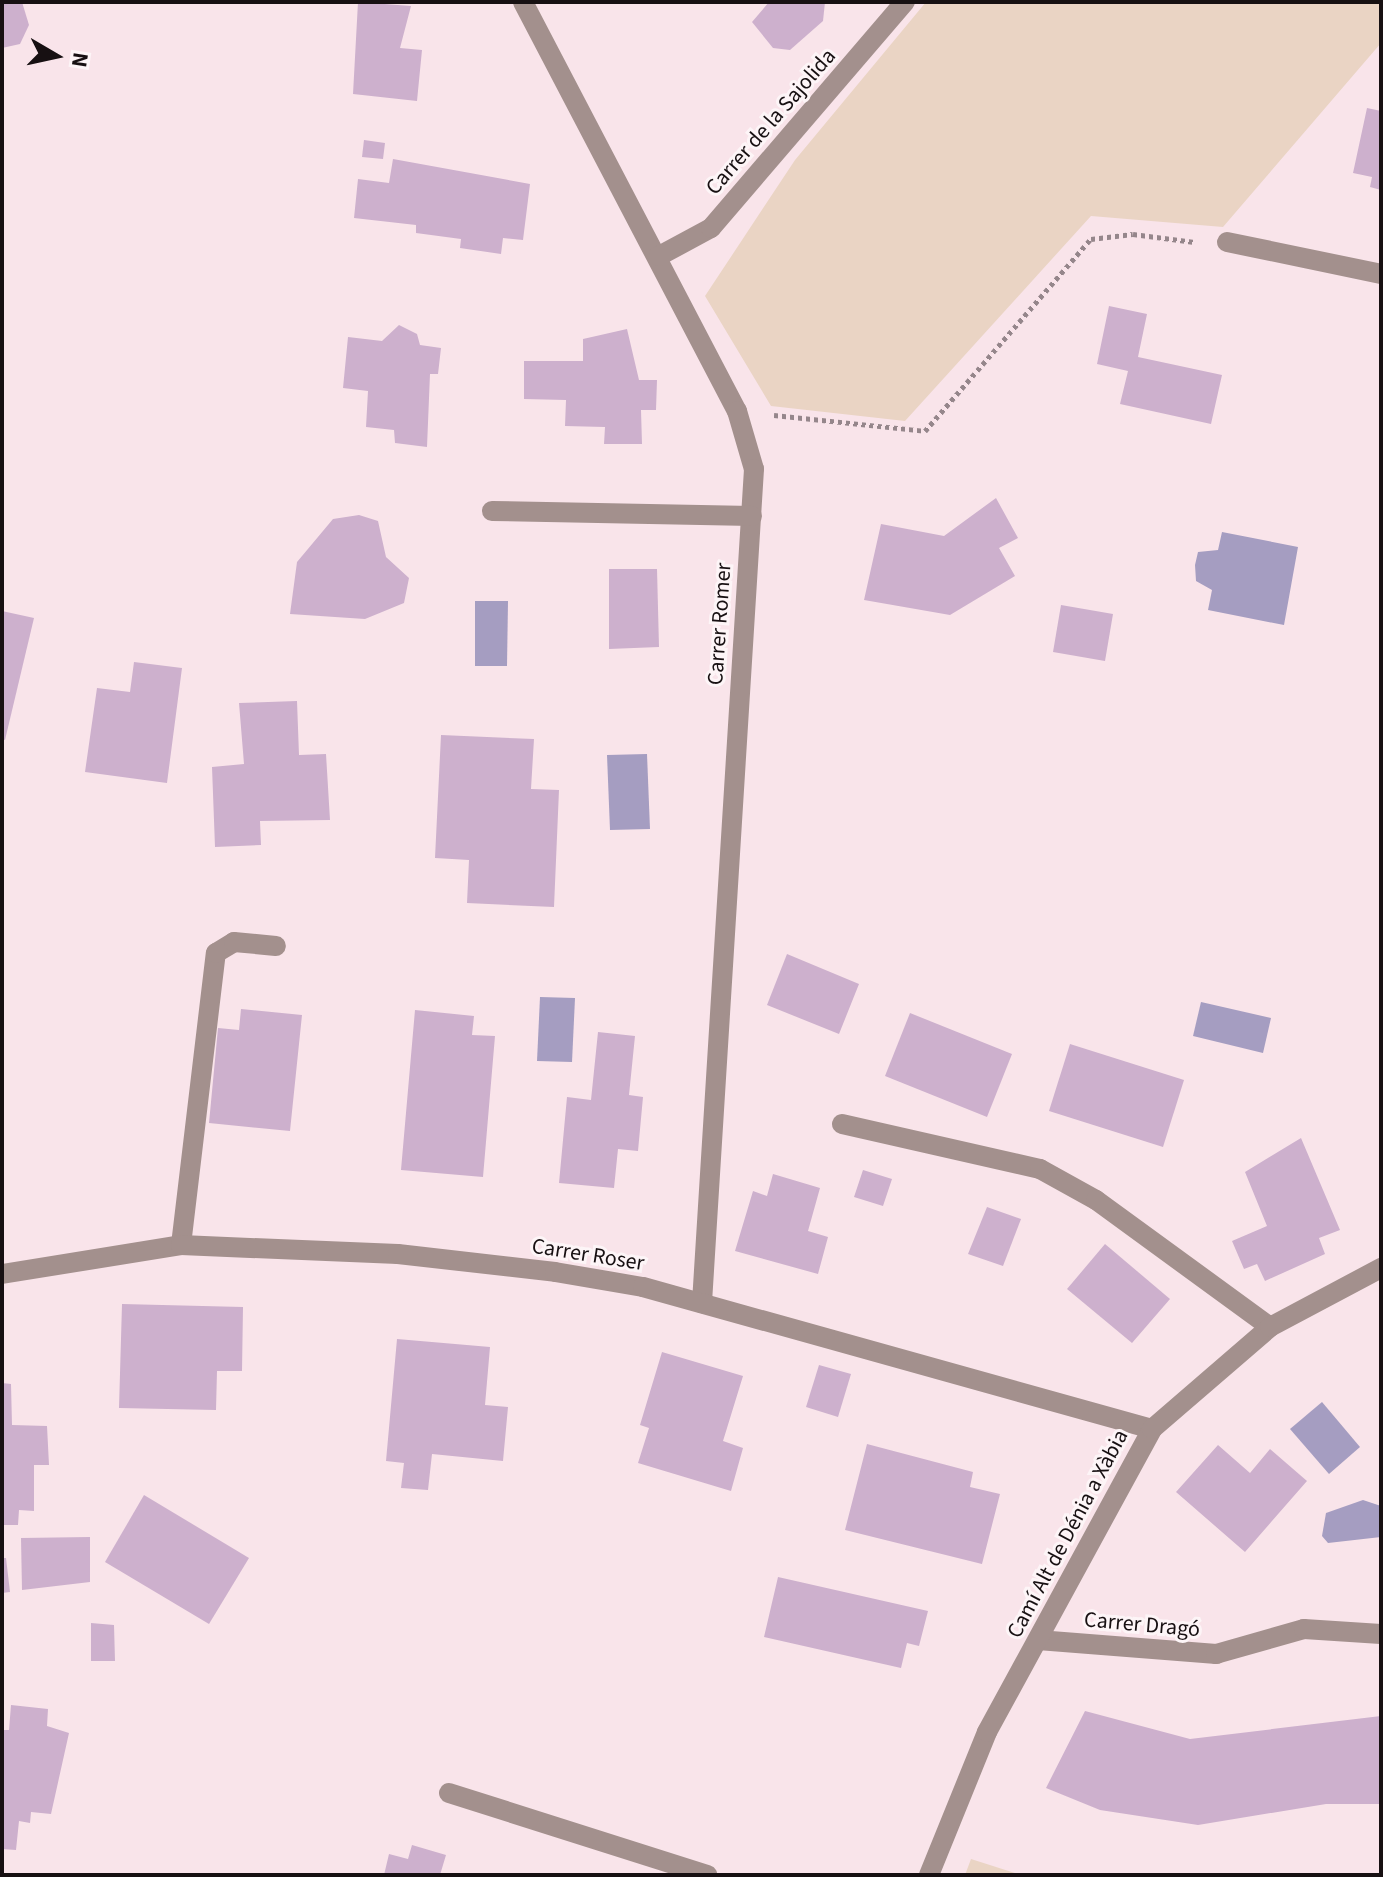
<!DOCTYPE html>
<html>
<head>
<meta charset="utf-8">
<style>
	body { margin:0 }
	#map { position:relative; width:1383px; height:1877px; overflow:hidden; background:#f9e4ea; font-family:"Source Sans 3",sans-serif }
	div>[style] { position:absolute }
	.green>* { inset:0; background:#ead4c4 }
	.water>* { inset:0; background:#a59dc1 }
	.building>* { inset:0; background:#cdb0cd }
	.path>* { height:5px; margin-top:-2.5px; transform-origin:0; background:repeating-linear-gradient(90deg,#95868b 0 4px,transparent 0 8px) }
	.minor>* { height:20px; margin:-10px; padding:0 10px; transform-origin:10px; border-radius:10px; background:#a3908d }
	span { translate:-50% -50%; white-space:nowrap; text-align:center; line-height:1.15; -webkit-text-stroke:6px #fdf5f7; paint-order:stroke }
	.street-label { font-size:22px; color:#171012 }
	.frame { position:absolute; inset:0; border:4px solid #171012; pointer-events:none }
	.north { position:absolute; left:16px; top:16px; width:80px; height:80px; -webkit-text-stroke:6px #fdf5f7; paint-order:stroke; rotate:99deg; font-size:22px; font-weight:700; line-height:32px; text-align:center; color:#171012 }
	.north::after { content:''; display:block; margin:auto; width:28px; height:36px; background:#171012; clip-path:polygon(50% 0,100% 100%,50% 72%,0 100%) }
</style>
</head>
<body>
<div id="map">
	<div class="green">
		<div style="clip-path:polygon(926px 2px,1381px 2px,1381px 43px,1223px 227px,1091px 216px,905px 421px,771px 406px,705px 296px,795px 160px)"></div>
		<div style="clip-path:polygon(971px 1859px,1021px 1875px,965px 1875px)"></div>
	</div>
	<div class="water">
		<div style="clip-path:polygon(1222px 532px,1298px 547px,1284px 625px,1208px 610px,1212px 590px,1196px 581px,1195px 565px,1198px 552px,1218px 550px)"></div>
		<div style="clip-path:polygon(475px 601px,508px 601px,507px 666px,475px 666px)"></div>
		<div style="clip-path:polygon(647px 754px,650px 829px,610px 830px,607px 755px)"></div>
		<div style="clip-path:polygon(540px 997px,575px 998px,572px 1062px,537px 1061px)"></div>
		<div style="clip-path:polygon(1201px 1002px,1271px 1018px,1263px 1053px,1193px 1036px)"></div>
		<div style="clip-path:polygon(1322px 1402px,1360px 1447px,1329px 1474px,1290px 1429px)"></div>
		<div style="clip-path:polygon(1363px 1500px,1381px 1506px,1381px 1537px,1328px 1543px,1322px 1536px,1326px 1513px)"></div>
	</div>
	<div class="building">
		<div style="clip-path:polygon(2px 2px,22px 2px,29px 25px,20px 44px,2px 48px)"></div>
		<div style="clip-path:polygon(358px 2px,411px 6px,400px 48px,422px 50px,417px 101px,353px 94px)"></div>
		<div style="clip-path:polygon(769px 2px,825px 2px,823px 21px,790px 50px,773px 48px,752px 22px)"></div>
		<div style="clip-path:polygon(1367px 108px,1381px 111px,1381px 190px,1370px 187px,1372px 177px,1353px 173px)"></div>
		<div style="clip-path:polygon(364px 140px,385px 143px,383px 159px,362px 157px)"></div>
		<div style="clip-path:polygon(393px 159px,530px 184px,523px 240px,503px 238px,501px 254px,460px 248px,461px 239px,416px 233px,416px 225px,354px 218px,358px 179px,389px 183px)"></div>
		<div style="clip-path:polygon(1109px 306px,1147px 314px,1138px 357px,1222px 375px,1211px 424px,1120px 404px,1128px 371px,1097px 364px)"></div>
		<div style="clip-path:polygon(399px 325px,417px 334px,420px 345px,441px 348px,438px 374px,430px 374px,427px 447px,395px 443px,394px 430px,366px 427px,368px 391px,343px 388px,348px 337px,382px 341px)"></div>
		<div style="clip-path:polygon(627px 329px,639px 380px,657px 380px,656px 410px,641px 410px,642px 444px,604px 444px,605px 427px,565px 426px,566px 400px,524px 399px,524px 361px,583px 361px,583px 339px)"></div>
		<div style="clip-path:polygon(996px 498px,1018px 538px,999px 548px,1015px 576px,950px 615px,864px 600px,881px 524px,944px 536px)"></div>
		<div style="clip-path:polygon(359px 515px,378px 521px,386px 557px,409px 578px,404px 603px,365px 619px,290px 614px,297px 562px,333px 519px)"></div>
		<div style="clip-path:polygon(609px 569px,657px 569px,659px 647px,609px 649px)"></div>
		<div style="clip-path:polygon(1061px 605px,1113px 614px,1105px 661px,1053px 652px)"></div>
		<div style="clip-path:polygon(2px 611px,34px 618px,5px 740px,2px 739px)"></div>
		<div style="clip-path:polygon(134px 662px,182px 668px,167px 783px,85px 772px,97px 688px,130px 692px)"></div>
		<div style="clip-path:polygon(297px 701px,299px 755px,326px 754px,330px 820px,260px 821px,261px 845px,215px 847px,212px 767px,244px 764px,239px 703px)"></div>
		<div style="clip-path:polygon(441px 735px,534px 739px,531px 789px,559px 790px,554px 907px,467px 903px,469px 860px,435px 858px)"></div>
		<div style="clip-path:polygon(787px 954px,859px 984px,839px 1034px,767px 1005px)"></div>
		<div style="clip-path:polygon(241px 1009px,302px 1015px,290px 1131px,209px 1123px,218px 1028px,239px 1030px)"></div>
		<div style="clip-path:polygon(415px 1010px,474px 1016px,472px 1035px,495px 1036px,483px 1177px,401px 1170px)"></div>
		<div style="clip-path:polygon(910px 1013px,1012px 1054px,987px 1117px,885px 1076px)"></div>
		<div style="clip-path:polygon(598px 1032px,635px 1036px,629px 1095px,643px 1097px,638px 1151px,618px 1149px,614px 1188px,559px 1183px,567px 1097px,591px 1100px)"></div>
		<div style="clip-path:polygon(1070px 1044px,1184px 1080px,1163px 1147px,1049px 1111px)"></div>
		<div style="clip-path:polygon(1301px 1138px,1340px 1230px,1319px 1238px,1325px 1254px,1265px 1281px,1257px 1264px,1244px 1269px,1232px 1241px,1267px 1226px,1245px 1172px)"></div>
		<div style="clip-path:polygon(863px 1170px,892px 1179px,883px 1206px,854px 1197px)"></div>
		<div style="clip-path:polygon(773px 1174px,820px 1188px,808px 1231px,828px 1237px,818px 1274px,735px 1251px,753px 1191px,767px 1196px)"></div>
		<div style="clip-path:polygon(987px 1207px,1021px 1219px,1003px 1266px,968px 1254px)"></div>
		<div style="clip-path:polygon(1105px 1244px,1170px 1299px,1132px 1343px,1067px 1289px)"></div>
		<div style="clip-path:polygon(122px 1304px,243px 1307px,242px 1371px,217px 1371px,216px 1410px,119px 1408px)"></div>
		<div style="clip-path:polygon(397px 1339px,490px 1347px,485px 1405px,508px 1407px,503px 1461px,432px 1454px,428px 1490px,401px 1488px,404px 1463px,386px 1461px)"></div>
		<div style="clip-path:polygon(662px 1352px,743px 1376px,723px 1441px,743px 1448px,731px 1491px,638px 1463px,649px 1428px,640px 1425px)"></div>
		<div style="clip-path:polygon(819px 1365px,851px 1374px,838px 1417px,806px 1407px)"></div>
		<div style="clip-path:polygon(2px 1383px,11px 1384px,12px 1425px,47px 1426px,49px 1465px,34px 1465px,34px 1511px,19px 1510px,18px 1525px,2px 1525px)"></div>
		<div style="clip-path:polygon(867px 1444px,973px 1472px,970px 1487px,1000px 1494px,982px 1564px,845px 1530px)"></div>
		<div style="clip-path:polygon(1218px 1445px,1250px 1473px,1270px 1449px,1307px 1481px,1245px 1552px,1176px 1492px)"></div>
		<div style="clip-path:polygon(144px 1495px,249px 1558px,209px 1624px,105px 1562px)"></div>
		<div style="clip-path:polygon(90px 1537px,90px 1582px,22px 1590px,21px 1538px)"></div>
		<div style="clip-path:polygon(2px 1558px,6px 1558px,10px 1592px,2px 1593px)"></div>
		<div style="clip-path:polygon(778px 1577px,928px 1611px,919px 1646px,907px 1643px,901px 1668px,764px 1637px)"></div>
		<div style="clip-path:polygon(91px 1623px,114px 1625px,115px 1661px,91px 1661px)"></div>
		<div style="clip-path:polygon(11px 1705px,48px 1709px,47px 1726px,69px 1733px,51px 1814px,31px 1812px,30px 1823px,19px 1821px,16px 1850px,2px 1849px,2px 1730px,9px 1730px)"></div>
		<div style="clip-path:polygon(1085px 1711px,1190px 1739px,1381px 1716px,1381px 1804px,1326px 1804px,1198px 1825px,1100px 1810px,1046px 1788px)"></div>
		<div style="clip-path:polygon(412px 1845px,446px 1855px,440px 1875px,384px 1875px,389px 1854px,408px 1859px)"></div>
	</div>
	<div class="path">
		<div style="left:774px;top:415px;width:152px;rotate:6deg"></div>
		<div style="left:925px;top:431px;width:254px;rotate:-49.2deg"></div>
		<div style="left:1091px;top:239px;width:42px;rotate:-6.8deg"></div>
		<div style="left:1133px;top:234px;width:62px;rotate:7.5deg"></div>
	</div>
	<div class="minor">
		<div style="left:523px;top:2px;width:462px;rotate:62.4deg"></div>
		<div style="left:737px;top:411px;width:60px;rotate:73.7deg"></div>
		<div style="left:754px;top:469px;width:836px;rotate:93.57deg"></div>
		<div style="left:1227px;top:242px;width:157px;rotate:11.7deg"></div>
		<div style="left:659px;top:256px;width:59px;rotate:-28.3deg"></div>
		<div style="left:711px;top:228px;width:298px;rotate:-49.4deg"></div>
		<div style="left:492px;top:511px;width:260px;rotate:1.1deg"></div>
		<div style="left:842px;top:1124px;width:203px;rotate:12.8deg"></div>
		<div style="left:1040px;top:1169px;width:64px;rotate:29deg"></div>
		<div style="left:1096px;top:1200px;width:215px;rotate:36.1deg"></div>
		<div style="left:181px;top:1245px;width:294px;rotate:-83.2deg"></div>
		<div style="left:216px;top:953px;width:21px;rotate:-31deg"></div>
		<div style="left:234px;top:942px;width:42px;rotate:5.4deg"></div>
		<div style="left:2px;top:1274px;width:181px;rotate:-9.2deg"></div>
		<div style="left:181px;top:1245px;width:217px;rotate:2.4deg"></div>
		<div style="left:398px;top:1254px;width:158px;rotate:6.5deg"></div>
		<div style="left:555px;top:1272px;width:89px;rotate:9.7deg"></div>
		<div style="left:643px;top:1287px;width:528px;rotate:15.59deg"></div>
		<div style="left:1038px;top:1640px;width:179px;rotate:4.5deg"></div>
		<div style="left:1216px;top:1654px;width:91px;rotate:-15.9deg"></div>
		<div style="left:1304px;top:1629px;width:77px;rotate:3.7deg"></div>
		<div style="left:449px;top:1793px;width:271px;rotate:17.6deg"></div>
		<div style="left:929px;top:1875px;width:154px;rotate:-67.9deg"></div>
		<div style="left:987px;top:1732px;width:345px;rotate:-61.4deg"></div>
		<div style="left:1152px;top:1429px;width:156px;rotate:-40.8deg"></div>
		<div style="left:1270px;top:1327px;width:126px;rotate:-28deg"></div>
	</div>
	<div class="street-label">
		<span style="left:771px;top:122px;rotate:-49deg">Carrer de la Sajolida</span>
		<span style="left:720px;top:624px;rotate:-86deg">Carrer Romer</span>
		<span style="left:588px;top:1255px;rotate:9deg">Carrer Roser</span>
		<span style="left:1068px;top:1534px;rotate:-62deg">Camí Alt de Dénia a Xàbia</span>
		<span style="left:1142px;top:1625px;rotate:5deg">Carrer Dragó</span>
	</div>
	<div class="frame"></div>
	<div class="north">N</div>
</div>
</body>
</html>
